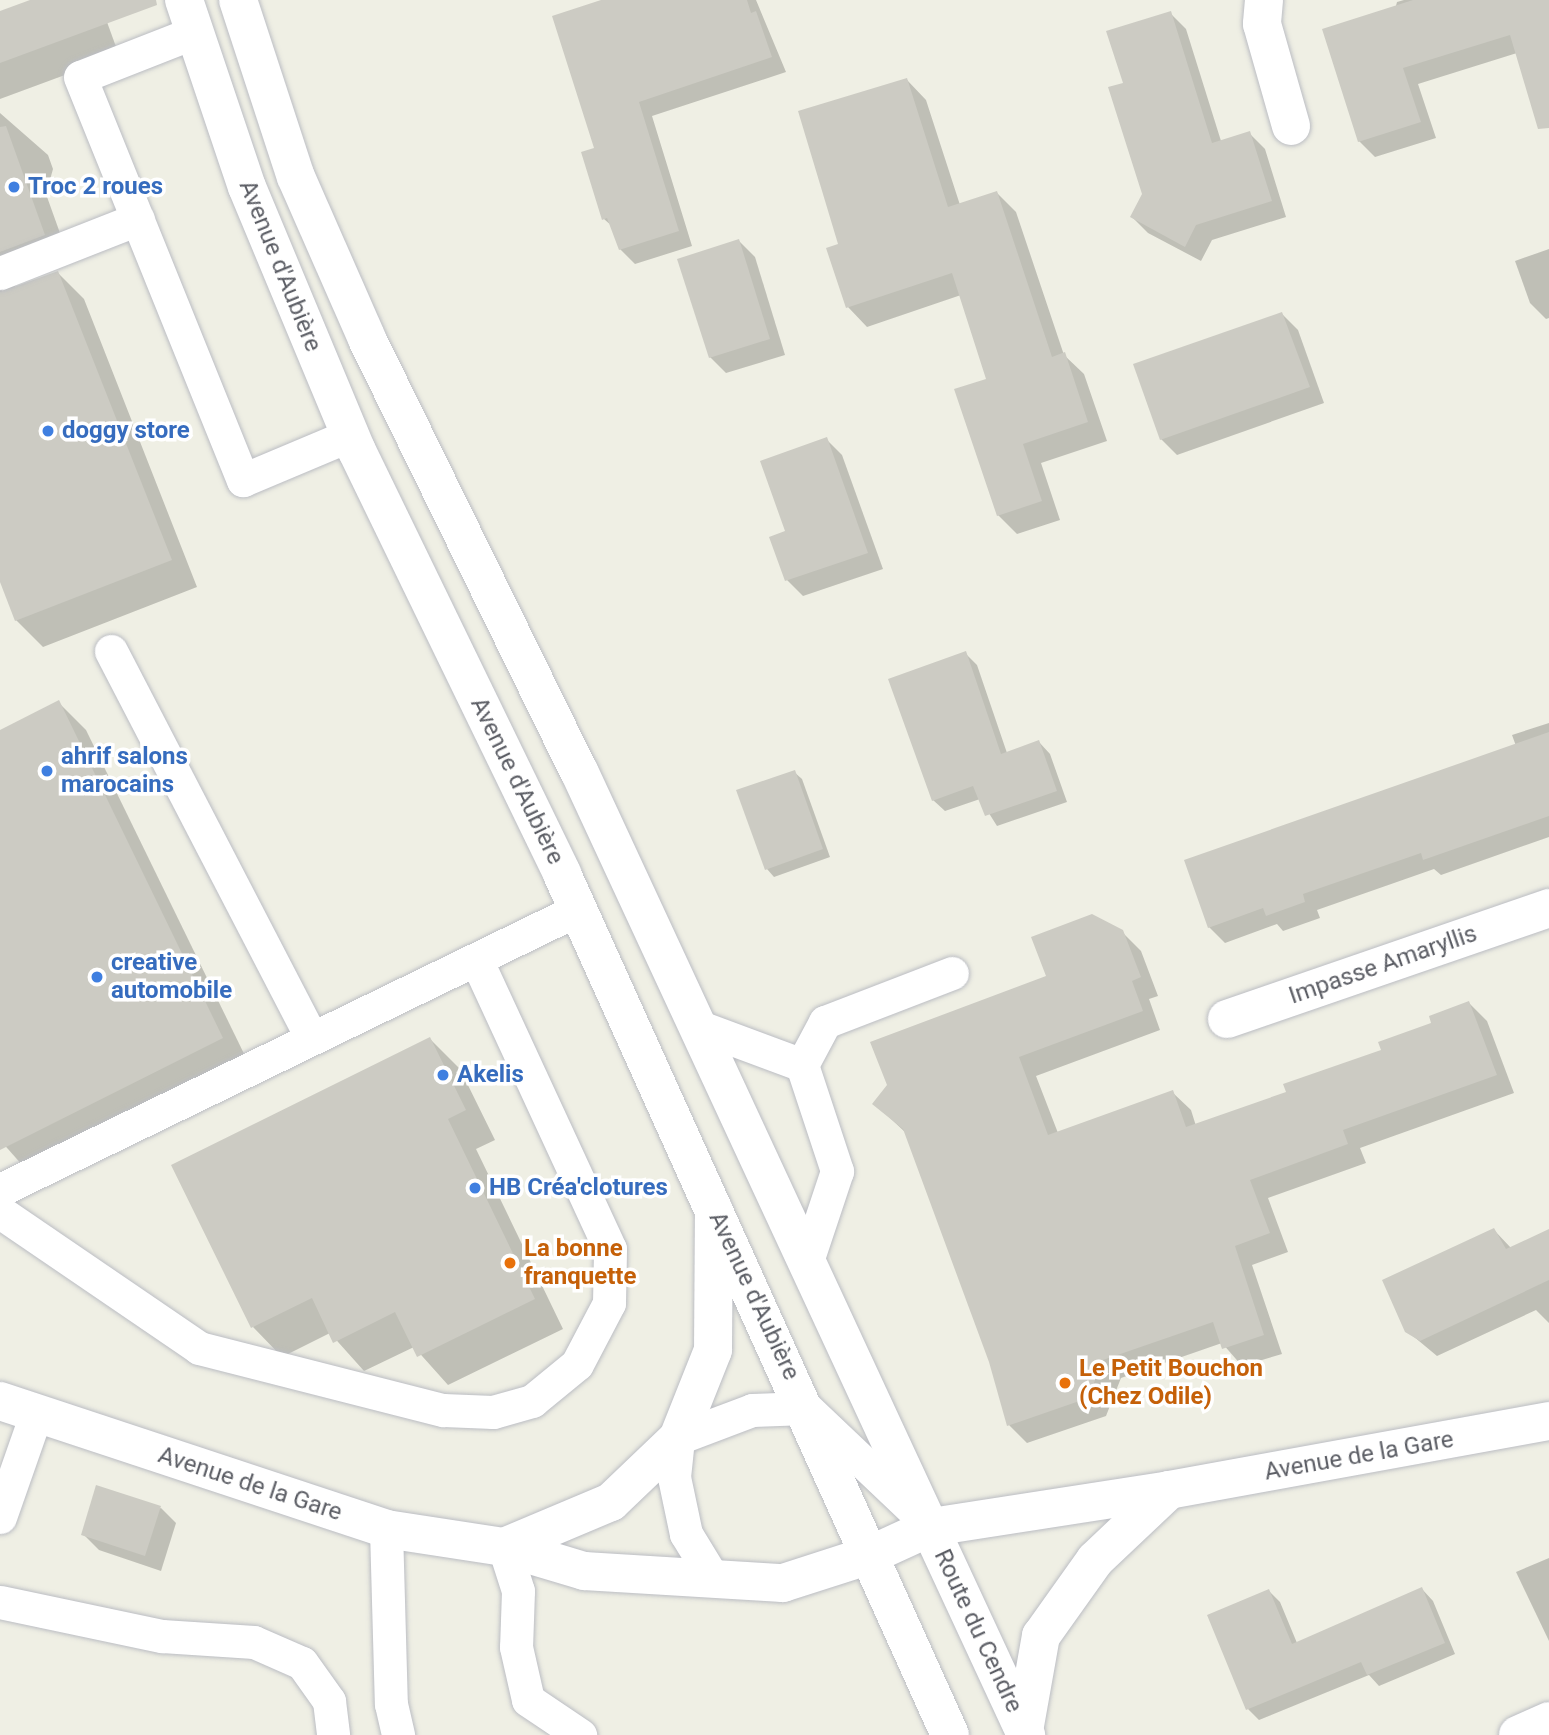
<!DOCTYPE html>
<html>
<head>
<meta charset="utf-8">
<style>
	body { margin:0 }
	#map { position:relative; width:1549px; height:1735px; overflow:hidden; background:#efefe4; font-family:Roboto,sans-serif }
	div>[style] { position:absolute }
	.shadow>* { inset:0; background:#0003 }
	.building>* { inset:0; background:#cccbc3 }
	.roads { filter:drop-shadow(0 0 2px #bbbdc3) drop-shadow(0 0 2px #bbbdc3) }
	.lane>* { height:33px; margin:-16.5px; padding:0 16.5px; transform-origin:16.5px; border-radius:16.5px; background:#fff }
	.street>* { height:38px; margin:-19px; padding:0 19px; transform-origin:19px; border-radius:19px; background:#fff }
	.secondary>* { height:38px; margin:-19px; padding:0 19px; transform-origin:19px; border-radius:19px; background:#fff }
	.dots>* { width:19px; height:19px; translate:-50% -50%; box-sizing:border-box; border:4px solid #fff; border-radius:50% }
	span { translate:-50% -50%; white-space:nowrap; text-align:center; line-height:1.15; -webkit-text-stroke:7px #fff; paint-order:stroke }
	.shop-label { font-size:24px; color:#366cbe; font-weight:700 }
	.left { translate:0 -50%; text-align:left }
	.street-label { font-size:24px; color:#5c5e65 }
	.food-label { font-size:24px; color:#c56008; font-weight:700 }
</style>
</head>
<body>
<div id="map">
	<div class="shadow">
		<div style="clip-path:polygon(35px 0,92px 0,103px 11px,119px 55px,0 99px,0 13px)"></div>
		<div style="clip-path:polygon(607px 0,756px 0,786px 72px,652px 116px,692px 246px,635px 264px,620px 249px,613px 227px,604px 219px,596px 149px)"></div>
		<div style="clip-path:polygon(1404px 0,1549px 0,1549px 76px,1517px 53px,1418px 84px,1436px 138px,1375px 157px,1359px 141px,1397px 2px)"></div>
		<div style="clip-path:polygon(1170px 13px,1186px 29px,1221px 141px,1249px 133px,1265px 149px,1286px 217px,1212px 240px,1201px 261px,1148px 233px,1132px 217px,1144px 194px,1125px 84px)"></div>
		<div style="clip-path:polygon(907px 80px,926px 100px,960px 205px,997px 193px,1016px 212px,1064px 355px,1084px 374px,1107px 441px,1041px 463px,1060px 520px,1017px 534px,998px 515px,989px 380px,961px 295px,867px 327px,848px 307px,840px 245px)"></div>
		<div style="clip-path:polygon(0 113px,48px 155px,53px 169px,46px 194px,70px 261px,19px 282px,11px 291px,58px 273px,84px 299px,197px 587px,43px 647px,16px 620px,0 577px)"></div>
		<div style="clip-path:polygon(739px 241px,755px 257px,785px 355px,726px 373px,710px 357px)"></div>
		<div style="clip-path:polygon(1549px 249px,1549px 318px,1546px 319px,1530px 303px,1515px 261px)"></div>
		<div style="clip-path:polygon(1282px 314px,1298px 330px,1324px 403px,1177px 455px,1161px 439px)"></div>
		<div style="clip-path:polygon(826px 439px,842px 455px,883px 569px,803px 596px,787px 580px,788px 532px)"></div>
		<div style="clip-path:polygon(965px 653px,977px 665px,1007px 753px,1039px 742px,1050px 754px,1067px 802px,997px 826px,980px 799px,945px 811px,933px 800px)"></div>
		<div style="clip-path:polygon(58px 702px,86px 730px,250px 1066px,31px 1175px,0 1140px,0 732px)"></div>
		<div style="clip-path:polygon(1549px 723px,1549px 837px,1441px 875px,1434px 869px,1317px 910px,1320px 918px,1283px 931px,1277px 924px,1225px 943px,1209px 927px,1516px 746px,1512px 735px)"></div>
		<div style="clip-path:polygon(794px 772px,802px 779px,830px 857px,774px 877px,767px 869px)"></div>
		<div style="clip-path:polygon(1122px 932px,1141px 951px,1158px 996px,1149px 999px,1160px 1030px,1036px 1076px,1058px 1133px,1172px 1092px,1191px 1110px,1196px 1126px,1288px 1093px,1383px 1051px,1469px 1003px,1487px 1021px,1514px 1093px,1360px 1148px,1366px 1163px,1268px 1198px,1288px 1252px,1252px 1265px,1282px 1354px,1242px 1366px,1222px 1343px,1121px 1378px,1106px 1416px,1027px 1443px,1009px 1425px,991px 1361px,906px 1133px,874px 1103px,1048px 977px)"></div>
		<div style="clip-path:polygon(430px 1039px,460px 1069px,495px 1140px,476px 1149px,563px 1329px,448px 1385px,414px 1347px,364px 1371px,330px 1333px,282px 1357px,253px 1327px)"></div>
		<div style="clip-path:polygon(1494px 1230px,1511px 1248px,1549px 1231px,1549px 1323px,1536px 1310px,1437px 1356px,1407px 1331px)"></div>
		<div style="clip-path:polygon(161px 1508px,176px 1523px,161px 1571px,99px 1550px,83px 1534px)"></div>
		<div style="clip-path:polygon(1549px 1558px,1549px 1641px,1516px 1572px)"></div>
		<div style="clip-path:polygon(1422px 1589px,1433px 1601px,1455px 1654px,1379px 1686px,1369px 1675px,1259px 1720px,1248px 1709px,1269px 1591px,1280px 1602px,1297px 1643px)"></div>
	</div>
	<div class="building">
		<div style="clip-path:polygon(30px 0,156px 0,157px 5px,0 63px,0 11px)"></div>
		<div style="clip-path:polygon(601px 0,747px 0,751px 13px,756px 11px,772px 57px,639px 102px,679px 231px,619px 250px,607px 218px,602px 220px,581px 152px,594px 148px,552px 16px)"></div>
		<div style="clip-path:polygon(1413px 0,1549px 0,1549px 128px,1538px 129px,1510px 35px,1403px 68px,1421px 122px,1358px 142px,1322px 29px)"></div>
		<div style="clip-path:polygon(1171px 11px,1212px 143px,1250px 131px,1272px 201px,1196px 225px,1185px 247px,1130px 217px,1142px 194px,1108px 87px,1123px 83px,1106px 31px)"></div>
		<div style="clip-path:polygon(907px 78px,948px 207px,997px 191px,1052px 357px,1065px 352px,1088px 422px,1023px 444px,1042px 501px,997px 516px,954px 389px,986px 379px,952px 273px,846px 308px,826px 248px,838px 244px,798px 111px)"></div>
		<div style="clip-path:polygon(6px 126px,45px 235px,0 252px,0 127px)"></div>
		<div style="clip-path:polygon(739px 239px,770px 339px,709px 358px,677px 259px)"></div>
		<div style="clip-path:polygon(58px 271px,172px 560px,15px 621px,0 582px,0 292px)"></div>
		<div style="clip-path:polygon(1282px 312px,1310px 387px,1160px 440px,1133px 364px)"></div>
		<div style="clip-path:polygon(827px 437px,868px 553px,785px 581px,769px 537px,785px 531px,760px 461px)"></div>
		<div style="clip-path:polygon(966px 651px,1001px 754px,1039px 740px,1057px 791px,985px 816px,973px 786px,932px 801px,888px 679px)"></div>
		<div style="clip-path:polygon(59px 700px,223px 1038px,0 1150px,0 730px)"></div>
		<div style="clip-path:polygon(1549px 732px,1549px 816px,1423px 860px,1421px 853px,1303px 894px,1305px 902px,1266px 916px,1263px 908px,1208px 928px,1184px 860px)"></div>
		<div style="clip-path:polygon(795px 770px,823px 849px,765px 870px,736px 790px)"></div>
		<div style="clip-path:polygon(1092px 914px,1123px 930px,1141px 977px,1132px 981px,1143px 1011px,1019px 1057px,1048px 1135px,1173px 1090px,1186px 1127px,1286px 1092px,1283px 1084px,1381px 1050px,1378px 1042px,1431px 1023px,1429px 1016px,1469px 1001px,1497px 1075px,1343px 1130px,1348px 1144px,1250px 1180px,1270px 1233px,1235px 1246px,1264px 1335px,1222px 1349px,1213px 1322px,1103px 1360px,1088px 1398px,1007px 1426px,989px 1362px,903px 1129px,872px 1104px,887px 1085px,870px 1042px,1046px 976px,1031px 937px)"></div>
		<div style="clip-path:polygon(430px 1037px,466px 1110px,448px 1119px,535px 1299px,417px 1357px,395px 1312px,333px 1343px,312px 1298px,251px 1328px,171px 1165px)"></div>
		<div style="clip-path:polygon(1494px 1228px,1506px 1249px,1549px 1229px,1549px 1280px,1420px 1341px,1405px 1332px,1382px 1280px)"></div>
		<div style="clip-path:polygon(96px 1485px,161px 1506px,145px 1556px,81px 1535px)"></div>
		<div style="clip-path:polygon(1422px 1587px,1445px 1643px,1367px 1675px,1361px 1662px,1246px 1710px,1207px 1615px,1269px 1589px,1292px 1644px)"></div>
	</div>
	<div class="roads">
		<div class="lane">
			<div style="left:195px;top:32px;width:123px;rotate:158.6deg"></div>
			<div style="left:80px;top:77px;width:435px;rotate:68deg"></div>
			<div style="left:243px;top:480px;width:116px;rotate:-22.8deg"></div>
			<div style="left:0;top:273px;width:148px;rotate:-21.4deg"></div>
			<div style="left:111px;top:651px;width:436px;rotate:62.6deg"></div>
			<div style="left:700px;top:1027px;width:109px;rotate:20.4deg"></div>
			<div style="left:802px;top:1065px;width:112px;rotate:71.7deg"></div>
			<div style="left:837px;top:1171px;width:92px;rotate:108.4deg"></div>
			<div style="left:802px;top:1065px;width:49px;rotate:-61.9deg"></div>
			<div style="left:825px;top:1022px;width:136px;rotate:-21.1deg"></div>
			<div style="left:0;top:1190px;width:644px;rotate:-25.89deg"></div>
			<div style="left:0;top:1212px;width:241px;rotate:34.3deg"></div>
			<div style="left:199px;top:1348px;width:252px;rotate:14.3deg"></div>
			<div style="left:443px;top:1410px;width:50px;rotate:2.3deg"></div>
			<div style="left:493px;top:1412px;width:41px;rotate:-15.8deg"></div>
			<div style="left:532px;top:1401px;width:58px;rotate:-39.4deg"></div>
			<div style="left:577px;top:1364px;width:69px;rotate:-62.3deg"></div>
			<div style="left:609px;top:1303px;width:54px;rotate:-88.9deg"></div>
			<div style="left:610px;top:1249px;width:319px;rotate:-114.8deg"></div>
			<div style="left:0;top:1517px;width:109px;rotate:-70.7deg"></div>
			<div style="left:386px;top:1529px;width:175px;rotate:88.4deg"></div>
			<div style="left:391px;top:1704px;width:32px;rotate:77deg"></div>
			<div style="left:504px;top:1547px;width:46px;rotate:72.3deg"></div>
			<div style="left:518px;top:1591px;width:56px;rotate:92deg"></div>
			<div style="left:516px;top:1647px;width:54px;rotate:77.2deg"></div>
			<div style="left:528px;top:1700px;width:63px;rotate:33.9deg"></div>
			<div style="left:713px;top:1578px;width:52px;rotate:-121.5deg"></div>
			<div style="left:686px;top:1534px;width:58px;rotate:-101.9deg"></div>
			<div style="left:674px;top:1477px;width:39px;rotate:-84deg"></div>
			<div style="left:678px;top:1438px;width:79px;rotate:-20.7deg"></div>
			<div style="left:752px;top:1410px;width:54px;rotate:-2.1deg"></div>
			<div style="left:806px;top:1408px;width:163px;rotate:43.5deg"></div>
			<div style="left:0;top:1602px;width:166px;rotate:11.9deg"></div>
			<div style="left:162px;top:1636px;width:92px;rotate:3.7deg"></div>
			<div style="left:254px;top:1642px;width:52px;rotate:23.6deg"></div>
			<div style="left:302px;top:1663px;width:47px;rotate:54.6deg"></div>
			<div style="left:329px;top:1701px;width:34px;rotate:83deg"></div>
		</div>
		<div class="street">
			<div style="left:1264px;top:0;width:24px;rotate:95deg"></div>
			<div style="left:1262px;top:24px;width:106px;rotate:74.1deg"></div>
			<div style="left:1227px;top:1019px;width:341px;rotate:-19deg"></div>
			<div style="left:0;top:1401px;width:407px;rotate:18.3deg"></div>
			<div style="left:386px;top:1529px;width:119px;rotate:8.7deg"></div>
			<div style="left:504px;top:1547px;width:84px;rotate:16.7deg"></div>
			<div style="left:584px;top:1571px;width:199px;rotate:3.5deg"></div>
			<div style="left:783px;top:1583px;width:91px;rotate:-17.8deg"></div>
			<div style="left:504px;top:1547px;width:116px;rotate:-22.8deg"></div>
			<div style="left:611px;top:1502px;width:93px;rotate:-43.7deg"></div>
			<div style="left:678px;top:1438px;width:95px;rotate:-68.3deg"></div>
			<div style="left:713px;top:1350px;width:139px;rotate:-89.6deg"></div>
			<div style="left:1518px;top:1735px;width:34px;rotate:-24deg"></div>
		</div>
		<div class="secondary">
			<div style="left:184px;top:0;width:197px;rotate:71.4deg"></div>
			<div style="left:247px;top:187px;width:286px;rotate:67.4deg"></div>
			<div style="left:357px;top:451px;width:470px;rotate:64.1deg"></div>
			<div style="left:562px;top:874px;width:944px;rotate:65.74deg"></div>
			<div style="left:238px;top:0;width:186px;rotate:71.9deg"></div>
			<div style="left:296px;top:177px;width:177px;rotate:66.3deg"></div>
			<div style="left:367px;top:339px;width:481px;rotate:63.9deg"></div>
			<div style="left:579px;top:771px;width:1063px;rotate:65.12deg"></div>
			<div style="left:870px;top:1555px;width:67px;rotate:-24.7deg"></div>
			<div style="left:931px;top:1527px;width:241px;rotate:-8.8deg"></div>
			<div style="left:1169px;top:1490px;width:386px;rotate:-10.3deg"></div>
			<div style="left:1024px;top:1731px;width:97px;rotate:-79.9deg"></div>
			<div style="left:1041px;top:1636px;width:93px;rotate:-54.6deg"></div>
			<div style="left:1095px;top:1560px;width:102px;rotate:-43.4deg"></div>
		</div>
	</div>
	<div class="dots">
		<div style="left:14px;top:187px;background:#3f7fe0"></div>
		<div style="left:48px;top:431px;background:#3f7fe0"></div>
		<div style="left:47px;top:771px;background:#3f7fe0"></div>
		<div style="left:97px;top:977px;background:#3f7fe0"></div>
		<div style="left:443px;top:1075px;background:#3f7fe0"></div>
		<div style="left:475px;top:1188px;background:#3f7fe0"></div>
		<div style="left:510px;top:1263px;background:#e8710a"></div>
		<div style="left:1065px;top:1383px;background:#e8710a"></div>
	</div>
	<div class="shop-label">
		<span class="left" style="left:28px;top:187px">Troc 2 roues</span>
		<span class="left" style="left:62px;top:431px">doggy store</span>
		<span class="left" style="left:61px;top:771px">ahrif salons<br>marocains</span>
		<span class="left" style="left:111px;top:977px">creative<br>automobile</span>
		<span class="left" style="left:457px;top:1075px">Akelis</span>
		<span class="left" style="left:489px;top:1188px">HB Créa'clotures</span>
	</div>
	<div class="street-label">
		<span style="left:280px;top:266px;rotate:68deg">Avenue d'Aubière</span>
		<span style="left:517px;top:781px;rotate:64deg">Avenue d'Aubière</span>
		<span style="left:1383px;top:965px;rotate:-19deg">Impasse Amaryllis</span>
		<span style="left:754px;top:1296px;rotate:65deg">Avenue d'Aubière</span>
		<span style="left:1359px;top:1456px;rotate:-10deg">Avenue de la Gare</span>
		<span style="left:250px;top:1484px;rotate:18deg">Avenue de la Gare</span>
		<span style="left:978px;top:1631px;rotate:65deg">Route du Cendre</span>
	</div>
	<div class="food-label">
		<span class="left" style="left:524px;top:1263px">La bonne<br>franquette</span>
		<span class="left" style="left:1079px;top:1383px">Le Petit Bouchon<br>(Chez Odile)</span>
	</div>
</div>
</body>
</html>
